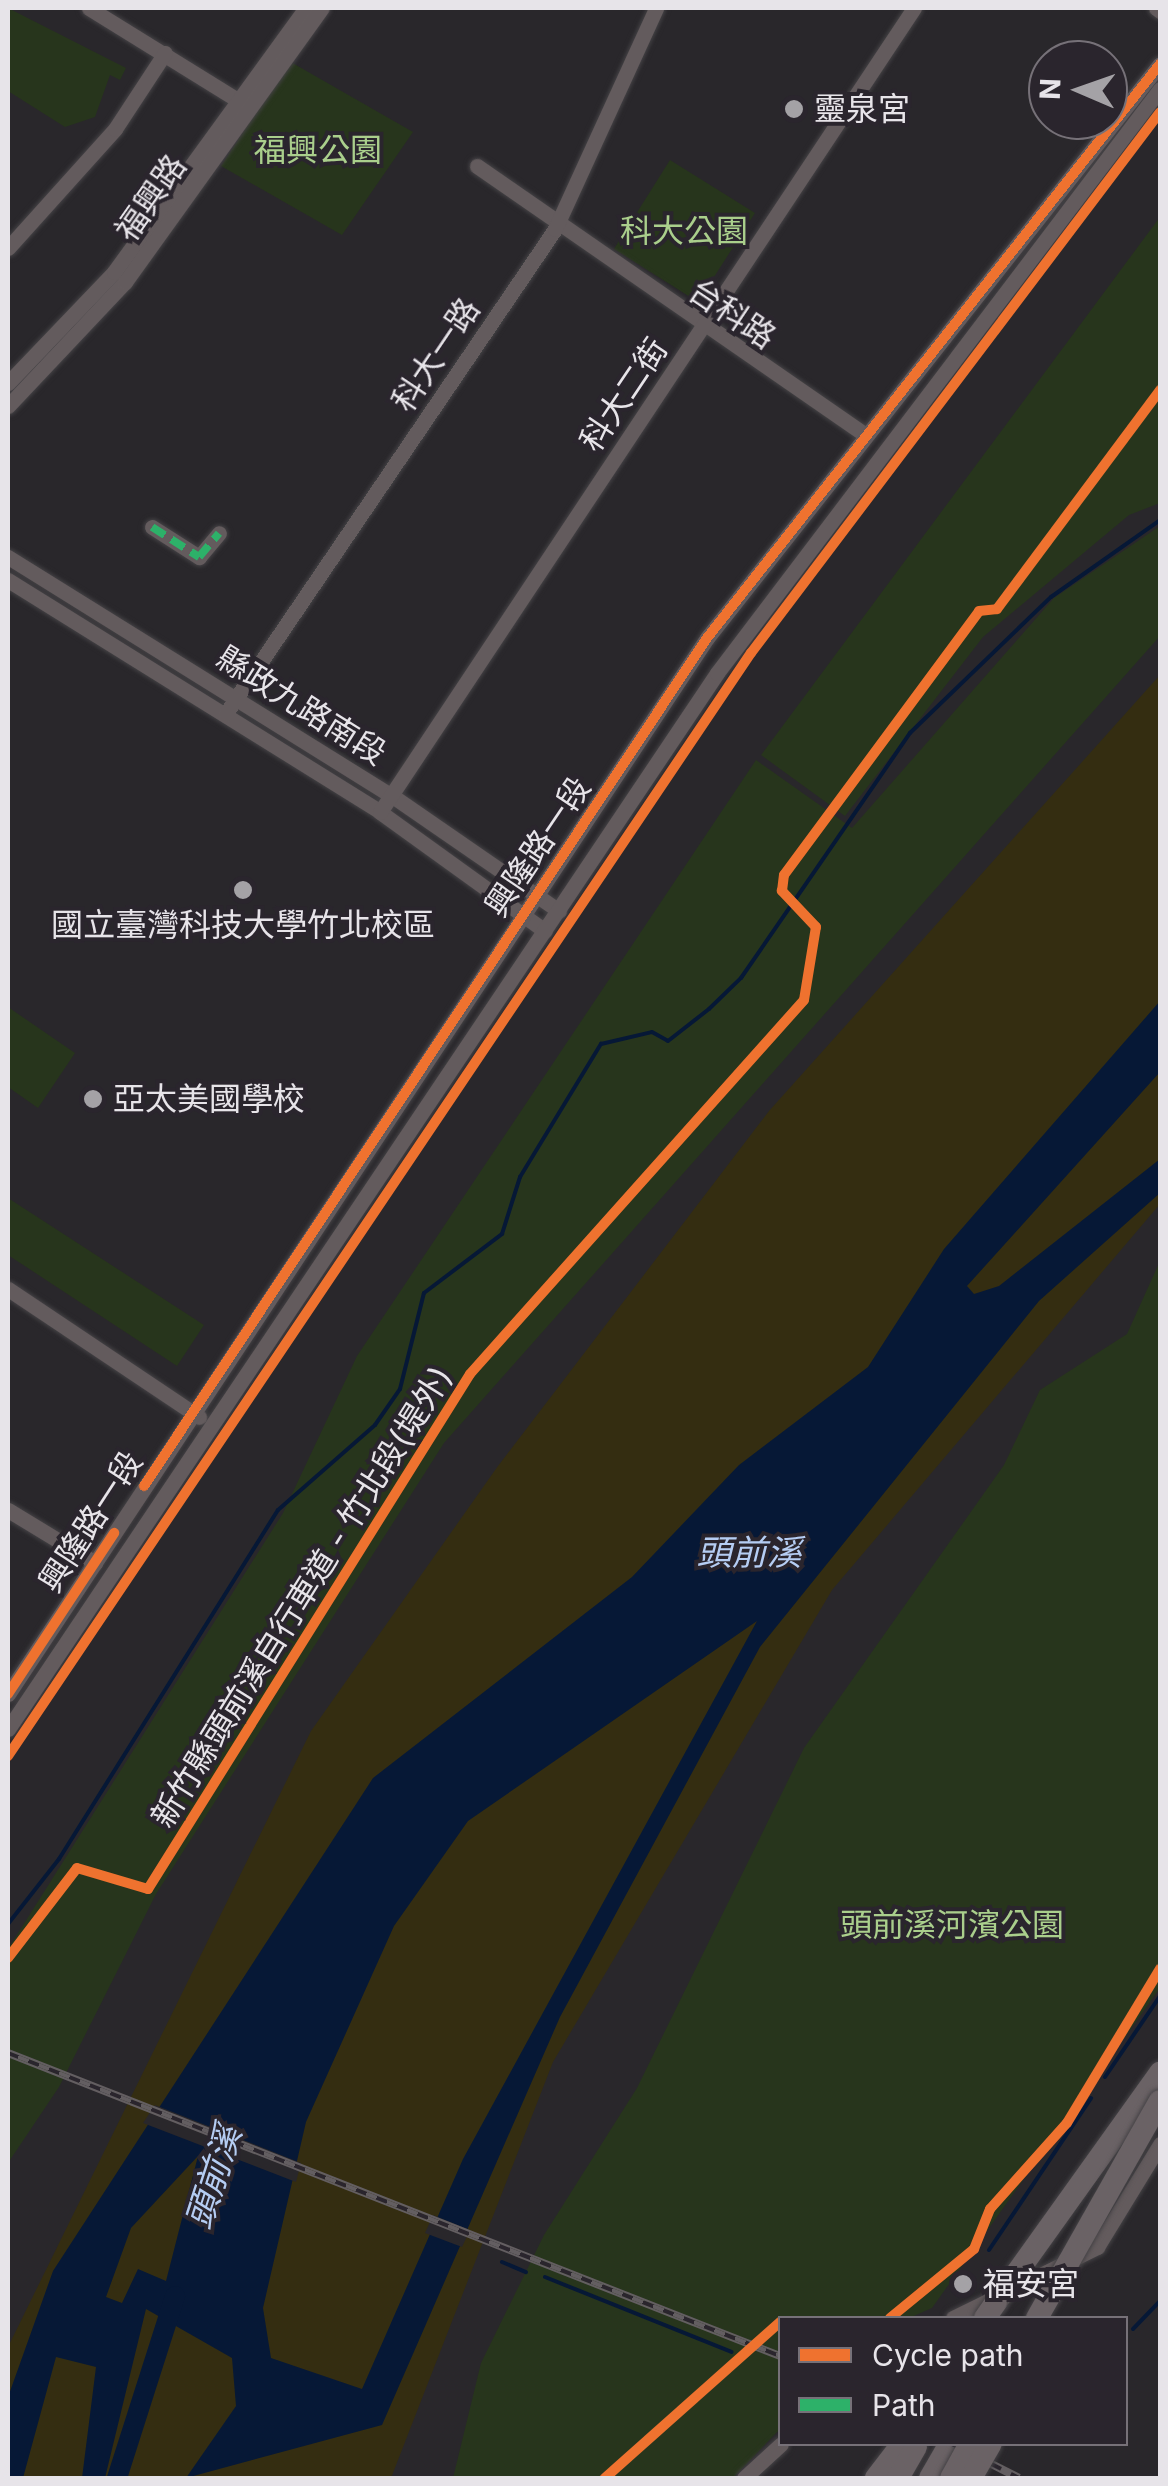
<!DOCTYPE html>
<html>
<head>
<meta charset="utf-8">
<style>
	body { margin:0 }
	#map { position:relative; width:1168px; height:2486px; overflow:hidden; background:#29272b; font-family:Inter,"Noto Sans TC",sans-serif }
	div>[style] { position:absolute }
	.green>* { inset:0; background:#27351c }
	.sand>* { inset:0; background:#342d11 }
	.water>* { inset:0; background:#061836 }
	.pier>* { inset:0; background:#29272b }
	.stream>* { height:4px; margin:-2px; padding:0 2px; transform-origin:2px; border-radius:2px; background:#061836 }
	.river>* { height:20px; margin:-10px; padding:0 10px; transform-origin:10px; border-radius:10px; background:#061836 }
	.roads { filter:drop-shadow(0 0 2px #444245) drop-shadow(0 0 2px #444245) }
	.minor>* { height:15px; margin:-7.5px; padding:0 7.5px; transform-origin:7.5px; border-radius:7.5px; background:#635b5d }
	.highway>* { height:22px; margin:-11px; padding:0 11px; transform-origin:11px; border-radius:11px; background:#6a6265 }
	.rail>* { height:8px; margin-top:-4px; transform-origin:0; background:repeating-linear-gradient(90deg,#2a252d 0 11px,#635e61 0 22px); box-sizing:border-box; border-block:2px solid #635e61 }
	.bridges { filter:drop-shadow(0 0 2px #444245) drop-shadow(0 0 2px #444245) }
	.highway-bridge>* { height:22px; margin:-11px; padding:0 11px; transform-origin:11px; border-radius:11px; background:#6a6265 }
	.quiet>* { height:8px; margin-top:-4px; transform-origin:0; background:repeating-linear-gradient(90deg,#2db169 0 15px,transparent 0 23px) }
	.cycleway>* { height:10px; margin:-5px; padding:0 5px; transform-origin:5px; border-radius:5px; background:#ef722f }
	.dots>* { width:28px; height:28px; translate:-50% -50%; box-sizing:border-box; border:5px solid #2a252d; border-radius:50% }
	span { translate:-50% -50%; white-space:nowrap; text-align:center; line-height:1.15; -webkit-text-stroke:8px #2a252d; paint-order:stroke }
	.poi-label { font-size:32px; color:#e7e4e9 }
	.left { translate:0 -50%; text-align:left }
	.park-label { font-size:32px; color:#aacf8c }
	.street-label { font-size:32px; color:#e7e4e9 }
	.water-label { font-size:35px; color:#b5cdf3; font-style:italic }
	.frame { position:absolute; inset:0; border:10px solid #e7e4e9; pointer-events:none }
	.legend { position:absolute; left:778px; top:2316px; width:350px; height:130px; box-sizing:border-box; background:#2a252d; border:2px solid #767178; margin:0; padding:12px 18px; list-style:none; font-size:30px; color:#e7e4e9 }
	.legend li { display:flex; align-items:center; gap:20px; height:50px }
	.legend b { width:50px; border:2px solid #767178 }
	.north { position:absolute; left:1028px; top:40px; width:100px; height:100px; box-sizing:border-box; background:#2a252d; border:2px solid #767178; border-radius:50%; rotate:272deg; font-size:28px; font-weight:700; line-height:40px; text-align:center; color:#e7e4e9 }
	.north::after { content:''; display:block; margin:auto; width:35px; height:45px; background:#a4a2a6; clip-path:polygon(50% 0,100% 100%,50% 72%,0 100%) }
</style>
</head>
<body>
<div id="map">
	<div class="green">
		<div style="clip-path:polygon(8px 8px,126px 68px,120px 80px,110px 75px,95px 117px,65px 127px,8px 91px)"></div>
		<div style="clip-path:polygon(289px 61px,413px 132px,342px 235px,221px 166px)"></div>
		<div style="clip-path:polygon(670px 160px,755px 213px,698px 302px,614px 249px)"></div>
		<div style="clip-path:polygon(1160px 217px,1160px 503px,1129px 515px,983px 637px,845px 816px,761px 755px)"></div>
		<div style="clip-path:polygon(1160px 526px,1160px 636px,444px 1443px,156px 1894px,59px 2087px,8px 2163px,8px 1949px,283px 1513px,357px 1356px,756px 760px,852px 828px,1054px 598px)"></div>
		<div style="clip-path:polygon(8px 1007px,75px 1053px,38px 1108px,8px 1087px)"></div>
		<div style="clip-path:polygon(8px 1198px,204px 1325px,177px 1366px,8px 1255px)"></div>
		<div style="clip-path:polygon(1160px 1261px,1160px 1988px,932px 2308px,909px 2318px,780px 2318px,780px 2429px,733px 2478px,453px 2478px,481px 2363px,544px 2235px,637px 2088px,804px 1748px,1004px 1465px,1040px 1390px,1127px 1334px)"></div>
	</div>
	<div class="sand">
		<div style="clip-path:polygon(1160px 675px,1160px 1204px,832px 1590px,553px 2062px,391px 2478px,8px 2478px,8px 2347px,311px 1731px,498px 1466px,769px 1111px)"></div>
	</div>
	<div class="water">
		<div style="clip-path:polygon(evenodd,1160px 1001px,1160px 1072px,967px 1286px,974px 1294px,999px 1286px,1160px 1159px,1160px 1193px,1039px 1301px,760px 1647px,560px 2017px,382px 2425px,186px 2478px,236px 2406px,232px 2358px,146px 2309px,105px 2478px,82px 2478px,96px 2367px,56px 2357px,23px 2478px,8px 2478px,8px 2397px,53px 2271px,373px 1778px,632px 1577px,739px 1465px,868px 1367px,944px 1249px,1160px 1001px,757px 1621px,463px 2159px,362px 2389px,271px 2358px,263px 2308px,306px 2122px,394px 1926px,468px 1821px,757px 1621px,1160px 1001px,198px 2156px,166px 2281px,138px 2269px,122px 2303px,106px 2297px,131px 2228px,198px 2156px)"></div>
	</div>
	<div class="pier">
		<div style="clip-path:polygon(155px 2105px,301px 2163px,296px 2182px,143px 2123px)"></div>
		<div style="clip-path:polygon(433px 2215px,470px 2230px,462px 2247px,425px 2233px)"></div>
	</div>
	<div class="stream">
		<div style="left:8px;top:1924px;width:83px;rotate:-51.9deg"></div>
		<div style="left:59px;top:1859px;width:412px;rotate:-57.9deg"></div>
		<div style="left:278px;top:1510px;width:129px;rotate:-41.2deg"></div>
		<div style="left:375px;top:1425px;width:44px;rotate:-55.2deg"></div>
		<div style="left:400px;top:1389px;width:99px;rotate:-76deg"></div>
		<div style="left:424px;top:1293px;width:98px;rotate:-37.1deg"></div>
		<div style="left:502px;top:1234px;width:60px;rotate:-72.5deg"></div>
		<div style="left:520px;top:1177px;width:156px;rotate:-58.7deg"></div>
		<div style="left:601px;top:1044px;width:52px;rotate:-13.2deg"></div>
		<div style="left:652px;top:1032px;width:18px;rotate:29deg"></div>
		<div style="left:668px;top:1041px;width:52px;rotate:-38deg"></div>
		<div style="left:709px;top:1009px;width:45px;rotate:-44.1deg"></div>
		<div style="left:741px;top:978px;width:298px;rotate:-55.4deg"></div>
		<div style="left:910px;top:733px;width:196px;rotate:-44deg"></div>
		<div style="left:1051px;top:597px;width:133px;rotate:-35.2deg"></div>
		<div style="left:1105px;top:2077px;width:98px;rotate:-55.8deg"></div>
		<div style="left:989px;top:2250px;width:183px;rotate:-56.1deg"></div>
		<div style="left:502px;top:2262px;width:26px;rotate:23deg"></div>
		<div style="left:545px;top:2277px;width:201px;rotate:21.9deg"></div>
		<div style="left:1133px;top:2329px;width:39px;rotate:-46deg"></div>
	</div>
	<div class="river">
		<div style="left:117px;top:2478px;width:191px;rotate:-72.3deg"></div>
	</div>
	<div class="roads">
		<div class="minor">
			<div style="left:89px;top:8px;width:186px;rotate:31.8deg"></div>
			<div style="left:1156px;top:8px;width:5px;rotate:37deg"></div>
			<div style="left:477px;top:166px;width:469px;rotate:34.7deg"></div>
			<div style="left:8px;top:248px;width:160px;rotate:-48deg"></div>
			<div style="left:115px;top:129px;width:91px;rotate:-56.7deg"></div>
			<div style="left:8px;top:383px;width:153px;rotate:-46.3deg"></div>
			<div style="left:114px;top:272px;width:326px;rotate:-54deg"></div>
			<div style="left:8px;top:406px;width:170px;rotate:-46.7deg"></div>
			<div style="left:125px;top:282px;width:337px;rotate:-54.3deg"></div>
			<div style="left:152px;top:527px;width:56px;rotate:32.6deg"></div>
			<div style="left:199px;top:557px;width:31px;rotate:-50deg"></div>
			<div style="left:8px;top:557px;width:451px;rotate:31.9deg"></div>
			<div style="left:391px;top:795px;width:204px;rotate:34.6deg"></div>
			<div style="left:8px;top:580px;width:438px;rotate:31.9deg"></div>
			<div style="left:380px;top:812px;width:203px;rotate:35.8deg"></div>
			<div style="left:226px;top:713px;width:585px;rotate:-55.79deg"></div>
			<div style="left:555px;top:229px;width:243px;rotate:-65.4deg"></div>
			<div style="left:380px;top:812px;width:965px;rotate:-56.41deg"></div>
			<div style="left:8px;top:1289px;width:230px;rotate:33.8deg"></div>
			<div style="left:8px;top:1510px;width:102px;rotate:31.3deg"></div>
			<div style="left:8px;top:1694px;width:1266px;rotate:-56.5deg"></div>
			<div style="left:707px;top:638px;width:731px;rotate:-51.72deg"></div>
			<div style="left:8px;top:1729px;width:1272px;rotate:-56.12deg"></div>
			<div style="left:717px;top:673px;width:733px;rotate:-52.82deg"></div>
			<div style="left:953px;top:2318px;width:161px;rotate:-26.2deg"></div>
			<div style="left:1097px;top:2247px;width:121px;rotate:-58.5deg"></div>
			<div style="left:744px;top:2478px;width:50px;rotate:-42.6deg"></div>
		</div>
		<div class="highway">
			<div style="left:996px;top:2302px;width:282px;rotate:-54.4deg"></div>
			<div style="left:876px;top:2478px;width:43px;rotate:-52.6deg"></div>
			<div style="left:898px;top:2478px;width:36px;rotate:-60deg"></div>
			<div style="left:930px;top:2478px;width:39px;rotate:-60deg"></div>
		</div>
	</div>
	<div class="rail">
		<div style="left:8px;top:2053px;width:829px;rotate:21.43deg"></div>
		<div style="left:952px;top:2444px;width:75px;rotate:26.9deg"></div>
	</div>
	<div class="bridges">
		<div class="highway-bridge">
			<div style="left:985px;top:2318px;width:19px;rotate:-55deg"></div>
			<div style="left:1037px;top:2318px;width:249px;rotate:-60.5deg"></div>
			<div style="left:951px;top:2478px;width:39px;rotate:-61deg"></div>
			<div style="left:971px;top:2478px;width:39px;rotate:-60deg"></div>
		</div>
	</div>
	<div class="quiet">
		<div style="left:152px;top:527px;width:56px;rotate:32.6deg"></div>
		<div style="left:199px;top:557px;width:31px;rotate:-50deg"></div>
	</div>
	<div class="cycleway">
		<div style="left:144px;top:1486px;width:1018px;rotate:-56.42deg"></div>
		<div style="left:707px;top:638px;width:731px;rotate:-51.72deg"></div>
		<div style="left:8px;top:1694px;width:193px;rotate:-56.6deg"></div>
		<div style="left:8px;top:1756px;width:1330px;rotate:-56.04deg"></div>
		<div style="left:751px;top:653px;width:678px;rotate:-52.91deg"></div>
		<div style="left:8px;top:1958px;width:113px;rotate:-52.5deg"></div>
		<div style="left:77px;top:1868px;width:74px;rotate:16.5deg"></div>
		<div style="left:148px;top:1889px;width:607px;rotate:-57.98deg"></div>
		<div style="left:470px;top:1374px;width:501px;rotate:-48.23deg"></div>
		<div style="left:804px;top:1000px;width:74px;rotate:-80.7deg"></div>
		<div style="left:816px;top:927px;width:50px;rotate:-133.4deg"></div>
		<div style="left:782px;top:891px;width:16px;rotate:-83deg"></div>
		<div style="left:784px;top:875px;width:328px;rotate:-53.5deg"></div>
		<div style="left:979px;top:611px;width:18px;rotate:-6deg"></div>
		<div style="left:997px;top:609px;width:273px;rotate:-53.3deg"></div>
		<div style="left:890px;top:2318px;width:109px;rotate:-39.4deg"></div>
		<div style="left:974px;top:2249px;width:43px;rotate:-68.2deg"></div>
		<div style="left:990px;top:2209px;width:115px;rotate:-48.2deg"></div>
		<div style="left:1067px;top:2123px;width:180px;rotate:-58.9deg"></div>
		<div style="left:605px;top:2478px;width:234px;rotate:-41.7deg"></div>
	</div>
	<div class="dots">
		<div style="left:794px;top:109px;background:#a4a2a6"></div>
		<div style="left:243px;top:890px;background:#a4a2a6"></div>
		<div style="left:93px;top:1099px;background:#a4a2a6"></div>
		<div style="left:963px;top:2284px;background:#a4a2a6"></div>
	</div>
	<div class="poi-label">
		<span class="left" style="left:814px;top:109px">靈泉宮</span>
		<span style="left:243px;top:925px">國立臺灣科技大學竹北校區</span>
		<span class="left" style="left:113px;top:1099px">亞太美國學校</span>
		<span class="left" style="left:983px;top:2284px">福安宮</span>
	</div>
	<div class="park-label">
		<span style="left:318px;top:150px">福興公園</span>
		<span style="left:684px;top:231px">科大公園</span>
		<span style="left:952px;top:1925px">頭前溪河濱公園</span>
	</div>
	<div class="street-label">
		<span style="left:151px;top:198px;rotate:-55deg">福興路</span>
		<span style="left:732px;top:314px;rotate:34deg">台科路</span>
		<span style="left:436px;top:355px;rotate:-56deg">科大一路</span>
		<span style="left:624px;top:395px;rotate:-56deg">科大二街</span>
		<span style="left:301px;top:706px;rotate:32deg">縣政九路南段</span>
		<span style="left:538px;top:847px;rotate:-56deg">興隆路一段</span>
		<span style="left:91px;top:1522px;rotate:-57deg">興隆路一段</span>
		<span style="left:302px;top:1597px;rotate:-58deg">新竹縣頭前溪自行車道 - 竹北段(堤外)</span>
	</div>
	<div class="water-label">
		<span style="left:749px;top:1552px">頭前溪</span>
		<span style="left:213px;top:2177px;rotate:-72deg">頭前溪</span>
	</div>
	<div class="frame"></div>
	<ul class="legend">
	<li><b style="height:12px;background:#ef722f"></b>Cycle path</li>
	<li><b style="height:12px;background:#2db169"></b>Path</li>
	</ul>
	<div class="north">N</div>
</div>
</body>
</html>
